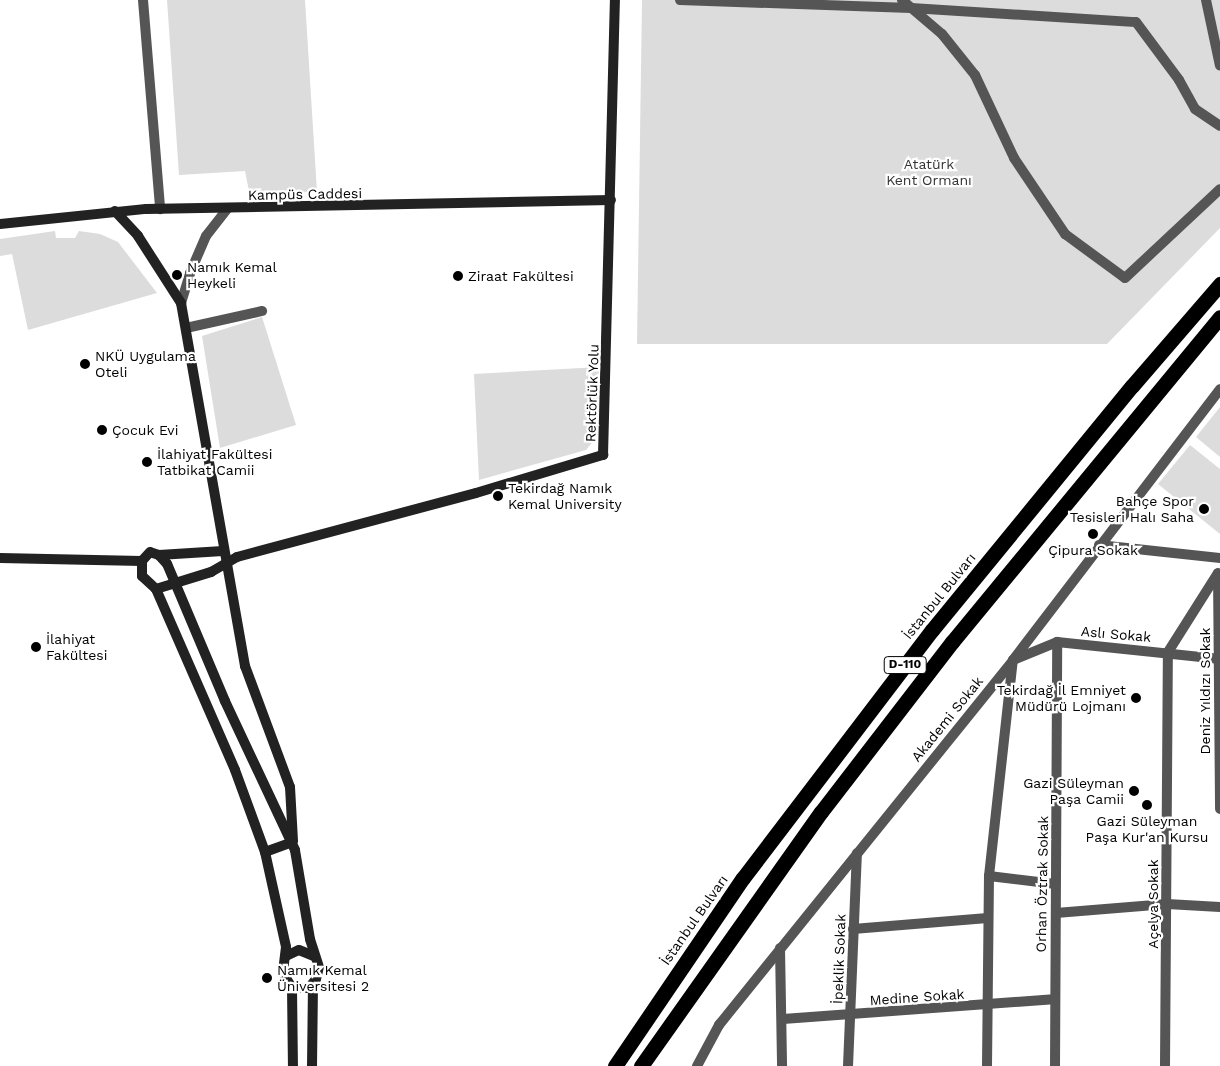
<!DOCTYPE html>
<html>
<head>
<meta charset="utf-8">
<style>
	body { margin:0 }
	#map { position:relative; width:1220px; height:1066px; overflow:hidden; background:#fff; font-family:"Work Sans",sans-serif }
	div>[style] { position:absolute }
	.green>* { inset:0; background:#dcdcdc }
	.street>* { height:10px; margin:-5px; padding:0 5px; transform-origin:5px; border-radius:5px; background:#555 }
	.secondary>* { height:10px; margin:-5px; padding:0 5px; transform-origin:5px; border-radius:5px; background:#222 }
	.highway>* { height:15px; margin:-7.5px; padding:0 7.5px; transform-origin:7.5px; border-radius:7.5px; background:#000 }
	.dots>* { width:14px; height:14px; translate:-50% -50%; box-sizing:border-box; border:2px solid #fff; border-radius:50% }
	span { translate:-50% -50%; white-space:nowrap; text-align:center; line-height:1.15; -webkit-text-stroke:4.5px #fff; paint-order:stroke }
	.shield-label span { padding:1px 4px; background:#fff; border:1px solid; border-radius:4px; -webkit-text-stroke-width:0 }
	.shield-label { font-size:12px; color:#000; font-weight:700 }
	.park-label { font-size:14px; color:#333 }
	.street-label { font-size:14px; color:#000 }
	.poi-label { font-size:14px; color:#000 }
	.left { translate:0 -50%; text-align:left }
	.right { translate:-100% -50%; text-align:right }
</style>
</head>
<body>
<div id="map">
	<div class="green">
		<div style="clip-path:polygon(167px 0,305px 0,317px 192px,249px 191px,245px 171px,179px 175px)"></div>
		<div style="clip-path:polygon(642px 0,1220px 0,1220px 228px,1107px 344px,637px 344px)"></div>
		<div style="clip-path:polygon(55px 231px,56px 238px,75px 238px,79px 231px,100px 234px,118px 242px,157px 293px,28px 330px,12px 254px,0 256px,0 239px)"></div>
		<div style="clip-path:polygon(262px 317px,296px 425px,220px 448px,202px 336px)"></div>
		<div style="clip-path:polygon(599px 367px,598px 435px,586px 450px,479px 480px,474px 374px)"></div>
		<div style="clip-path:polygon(1220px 407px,1220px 457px,1196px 437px)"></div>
		<div style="clip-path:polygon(1190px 445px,1220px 469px,1220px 534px,1158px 484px)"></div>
	</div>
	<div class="street">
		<div style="left:143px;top:0;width:210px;rotate:85.3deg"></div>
		<div style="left:680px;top:0;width:231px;rotate:2deg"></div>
		<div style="left:911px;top:8px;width:225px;rotate:3.6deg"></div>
		<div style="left:1136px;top:22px;width:72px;rotate:53.4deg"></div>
		<div style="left:1179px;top:80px;width:33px;rotate:61deg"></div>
		<div style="left:1195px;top:109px;width:30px;rotate:34deg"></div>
		<div style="left:902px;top:0;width:52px;rotate:40.4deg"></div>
		<div style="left:942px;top:34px;width:53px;rotate:51.2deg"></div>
		<div style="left:975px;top:75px;width:92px;rotate:64.8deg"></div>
		<div style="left:1014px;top:158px;width:92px;rotate:56.1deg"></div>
		<div style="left:1065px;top:234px;width:74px;rotate:36.3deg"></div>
		<div style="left:1125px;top:278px;width:130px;rotate:-43.1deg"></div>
		<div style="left:1206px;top:0;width:67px;rotate:78deg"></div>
		<div style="left:181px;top:303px;width:31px;rotate:-73deg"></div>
		<div style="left:190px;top:273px;width:40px;rotate:-66.6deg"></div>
		<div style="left:206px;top:236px;width:34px;rotate:-52deg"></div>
		<div style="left:186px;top:328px;width:78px;rotate:-12.6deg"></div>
		<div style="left:1099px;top:545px;width:122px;rotate:6.1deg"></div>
		<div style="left:1218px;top:573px;width:236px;rotate:89.5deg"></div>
		<div style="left:1168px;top:652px;width:93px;rotate:-57.7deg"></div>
		<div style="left:989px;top:876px;width:67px;rotate:6.8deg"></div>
		<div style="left:1056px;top:913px;width:111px;rotate:-4.6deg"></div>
		<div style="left:1167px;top:904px;width:53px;rotate:3.2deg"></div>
		<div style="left:853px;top:929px;width:135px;rotate:-4.7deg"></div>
		<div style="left:780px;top:948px;width:118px;rotate:89deg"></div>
		<div style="left:783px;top:1019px;width:271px;rotate:-4.2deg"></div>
		<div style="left:697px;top:1066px;width:47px;rotate:-61.8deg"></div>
		<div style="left:719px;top:1025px;width:469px;rotate:-51.1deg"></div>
		<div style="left:1013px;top:660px;width:341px;rotate:-52.6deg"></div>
		<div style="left:848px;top:1066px;width:213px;rotate:-87.6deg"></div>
		<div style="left:987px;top:1066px;width:190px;rotate:-89.4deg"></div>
		<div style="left:989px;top:876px;width:217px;rotate:-83.7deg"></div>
		<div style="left:1013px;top:660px;width:48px;rotate:-22.2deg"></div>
		<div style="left:1057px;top:642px;width:164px;rotate:6deg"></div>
		<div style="left:1055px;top:1066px;width:424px;rotate:-89.7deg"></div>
		<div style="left:1165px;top:1066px;width:414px;rotate:-89.6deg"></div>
	</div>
	<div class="secondary">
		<div style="left:115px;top:211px;width:34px;rotate:47deg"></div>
		<div style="left:138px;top:236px;width:80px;rotate:57.3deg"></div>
		<div style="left:181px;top:303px;width:369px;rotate:80deg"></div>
		<div style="left:245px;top:666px;width:129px;rotate:69.6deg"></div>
		<div style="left:290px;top:787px;width:54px;rotate:86.8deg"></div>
		<div style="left:0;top:224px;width:147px;rotate:-5.9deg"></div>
		<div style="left:146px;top:209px;width:465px;rotate:-1.1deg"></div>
		<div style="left:159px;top:555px;width:64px;rotate:-3.6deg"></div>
		<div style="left:0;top:558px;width:142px;rotate:1.2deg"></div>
		<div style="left:156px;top:589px;width:58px;rotate:-17.2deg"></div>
		<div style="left:211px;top:572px;width:30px;rotate:-30deg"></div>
		<div style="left:237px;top:557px;width:247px;rotate:-15deg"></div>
		<div style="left:476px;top:493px;width:133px;rotate:-16.7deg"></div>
		<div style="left:603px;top:455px;width:455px;rotate:-88.5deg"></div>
		<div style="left:265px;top:852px;width:29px;rotate:-20deg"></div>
		<div style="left:286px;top:956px;width:14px;rotate:-25deg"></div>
		<div style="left:299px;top:950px;width:16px;rotate:22deg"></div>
		<div style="left:292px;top:988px;width:17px"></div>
		<div style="left:309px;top:988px;width:11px;rotate:-52deg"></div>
		<div style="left:316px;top:979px;width:12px;rotate:-76deg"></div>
		<div style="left:319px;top:967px;width:29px;rotate:-108deg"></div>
		<div style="left:310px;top:939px;width:90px;rotate:-99.6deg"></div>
		<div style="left:295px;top:850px;width:165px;rotate:-115.2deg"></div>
		<div style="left:225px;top:701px;width:149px;rotate:-112.9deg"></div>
		<div style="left:167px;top:564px;width:12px;rotate:-132deg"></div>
		<div style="left:159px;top:555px;width:9px;rotate:-162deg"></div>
		<div style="left:150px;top:552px;width:12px;rotate:132deg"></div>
		<div style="left:142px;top:561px;width:15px;rotate:90deg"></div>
		<div style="left:142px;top:576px;width:19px;rotate:43deg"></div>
		<div style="left:156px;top:589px;width:197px;rotate:66.4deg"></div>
		<div style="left:235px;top:770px;width:87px;rotate:69.9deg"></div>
		<div style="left:265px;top:852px;width:97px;rotate:77.5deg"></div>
		<div style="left:286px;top:947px;width:26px;rotate:97deg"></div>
		<div style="left:283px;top:973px;width:17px;rotate:59deg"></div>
		<div style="left:292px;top:988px;width:78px;rotate:89.3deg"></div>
		<div style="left:312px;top:1066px;width:81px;rotate:-89.3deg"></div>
	</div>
	<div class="highway">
		<div style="left:615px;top:1066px;width:227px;rotate:-55.8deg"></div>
		<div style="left:743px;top:878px;width:312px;rotate:-52.7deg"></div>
		<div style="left:932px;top:630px;width:315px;rotate:-50.7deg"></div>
		<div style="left:1132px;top:386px;width:135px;rotate:-49.2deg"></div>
		<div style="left:641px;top:1066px;width:311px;rotate:-54.7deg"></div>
		<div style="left:821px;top:812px;width:215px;rotate:-52.4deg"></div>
		<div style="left:952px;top:642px;width:421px;rotate:-50.5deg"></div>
	</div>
	<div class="dots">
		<div style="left:177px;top:275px;background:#000"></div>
		<div style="left:458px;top:276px;background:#000"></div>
		<div style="left:85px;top:364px;background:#000"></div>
		<div style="left:102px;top:430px;background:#000"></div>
		<div style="left:147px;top:462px;background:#000"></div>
		<div style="left:498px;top:496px;background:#000"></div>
		<div style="left:1204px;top:509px;background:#000"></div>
		<div style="left:1093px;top:534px;background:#000"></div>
		<div style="left:36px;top:647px;background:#000"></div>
		<div style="left:1136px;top:698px;background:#000"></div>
		<div style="left:1134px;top:791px;background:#000"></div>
		<div style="left:1147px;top:805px;background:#000"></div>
		<div style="left:267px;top:978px;background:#000"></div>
	</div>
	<div class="shield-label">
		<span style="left:905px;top:665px">D-110</span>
	</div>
	<div class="park-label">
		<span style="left:929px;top:172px">Atatürk<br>Kent Ormanı</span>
	</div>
	<div class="street-label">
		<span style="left:305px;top:194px;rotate:-1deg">Kampüs Caddesi</span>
		<span style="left:592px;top:393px;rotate:-88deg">Rektörlük Yolu</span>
		<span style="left:939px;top:596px;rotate:-51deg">İstanbul Bulvarı</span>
		<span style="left:1116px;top:634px;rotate:5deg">Aslı Sokak</span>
		<span style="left:1205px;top:691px;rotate:-90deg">Deniz Yıldızı Sokak</span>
		<span style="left:947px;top:719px;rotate:-51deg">Akademi Sokak</span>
		<span style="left:1042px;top:884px;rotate:-89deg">Orhan Öztrak Sokak</span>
		<span style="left:1153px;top:904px;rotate:-90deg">Açelya Sokak</span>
		<span style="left:694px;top:920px;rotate:-55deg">İstanbul Bulvarı</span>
		<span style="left:839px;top:959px;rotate:-88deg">İpeklik Sokak</span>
		<span style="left:917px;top:997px;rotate:-4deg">Medine Sokak</span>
	</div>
	<div class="poi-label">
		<span class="left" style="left:187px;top:275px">Namık Kemal<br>Heykeli</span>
		<span class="left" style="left:468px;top:276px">Ziraat Fakültesi</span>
		<span class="left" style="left:95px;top:364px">NKÜ Uygulama<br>Oteli</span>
		<span class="left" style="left:112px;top:430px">Çocuk Evi</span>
		<span class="left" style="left:157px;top:462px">İlahiyat Fakültesi<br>Tatbikat Camii</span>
		<span class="left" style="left:508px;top:496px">Tekirdağ Namık<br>Kemal University</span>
		<span class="right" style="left:1194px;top:509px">Bahçe Spor<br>Tesisleri Halı Saha</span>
		<span style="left:1093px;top:550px">Çipura Sokak</span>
		<span class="left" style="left:46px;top:647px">İlahiyat<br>Fakültesi</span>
		<span class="right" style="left:1126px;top:698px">Tekirdağ İl Emniyet<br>Müdürü Lojmanı</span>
		<span class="right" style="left:1124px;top:791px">Gazi Süleyman<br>Paşa Camii</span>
		<span style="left:1147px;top:829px">Gazi Süleyman<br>Paşa Kur'an Kursu</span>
		<span class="left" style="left:277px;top:978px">Namık Kemal<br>Üniversitesi 2</span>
	</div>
</div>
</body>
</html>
